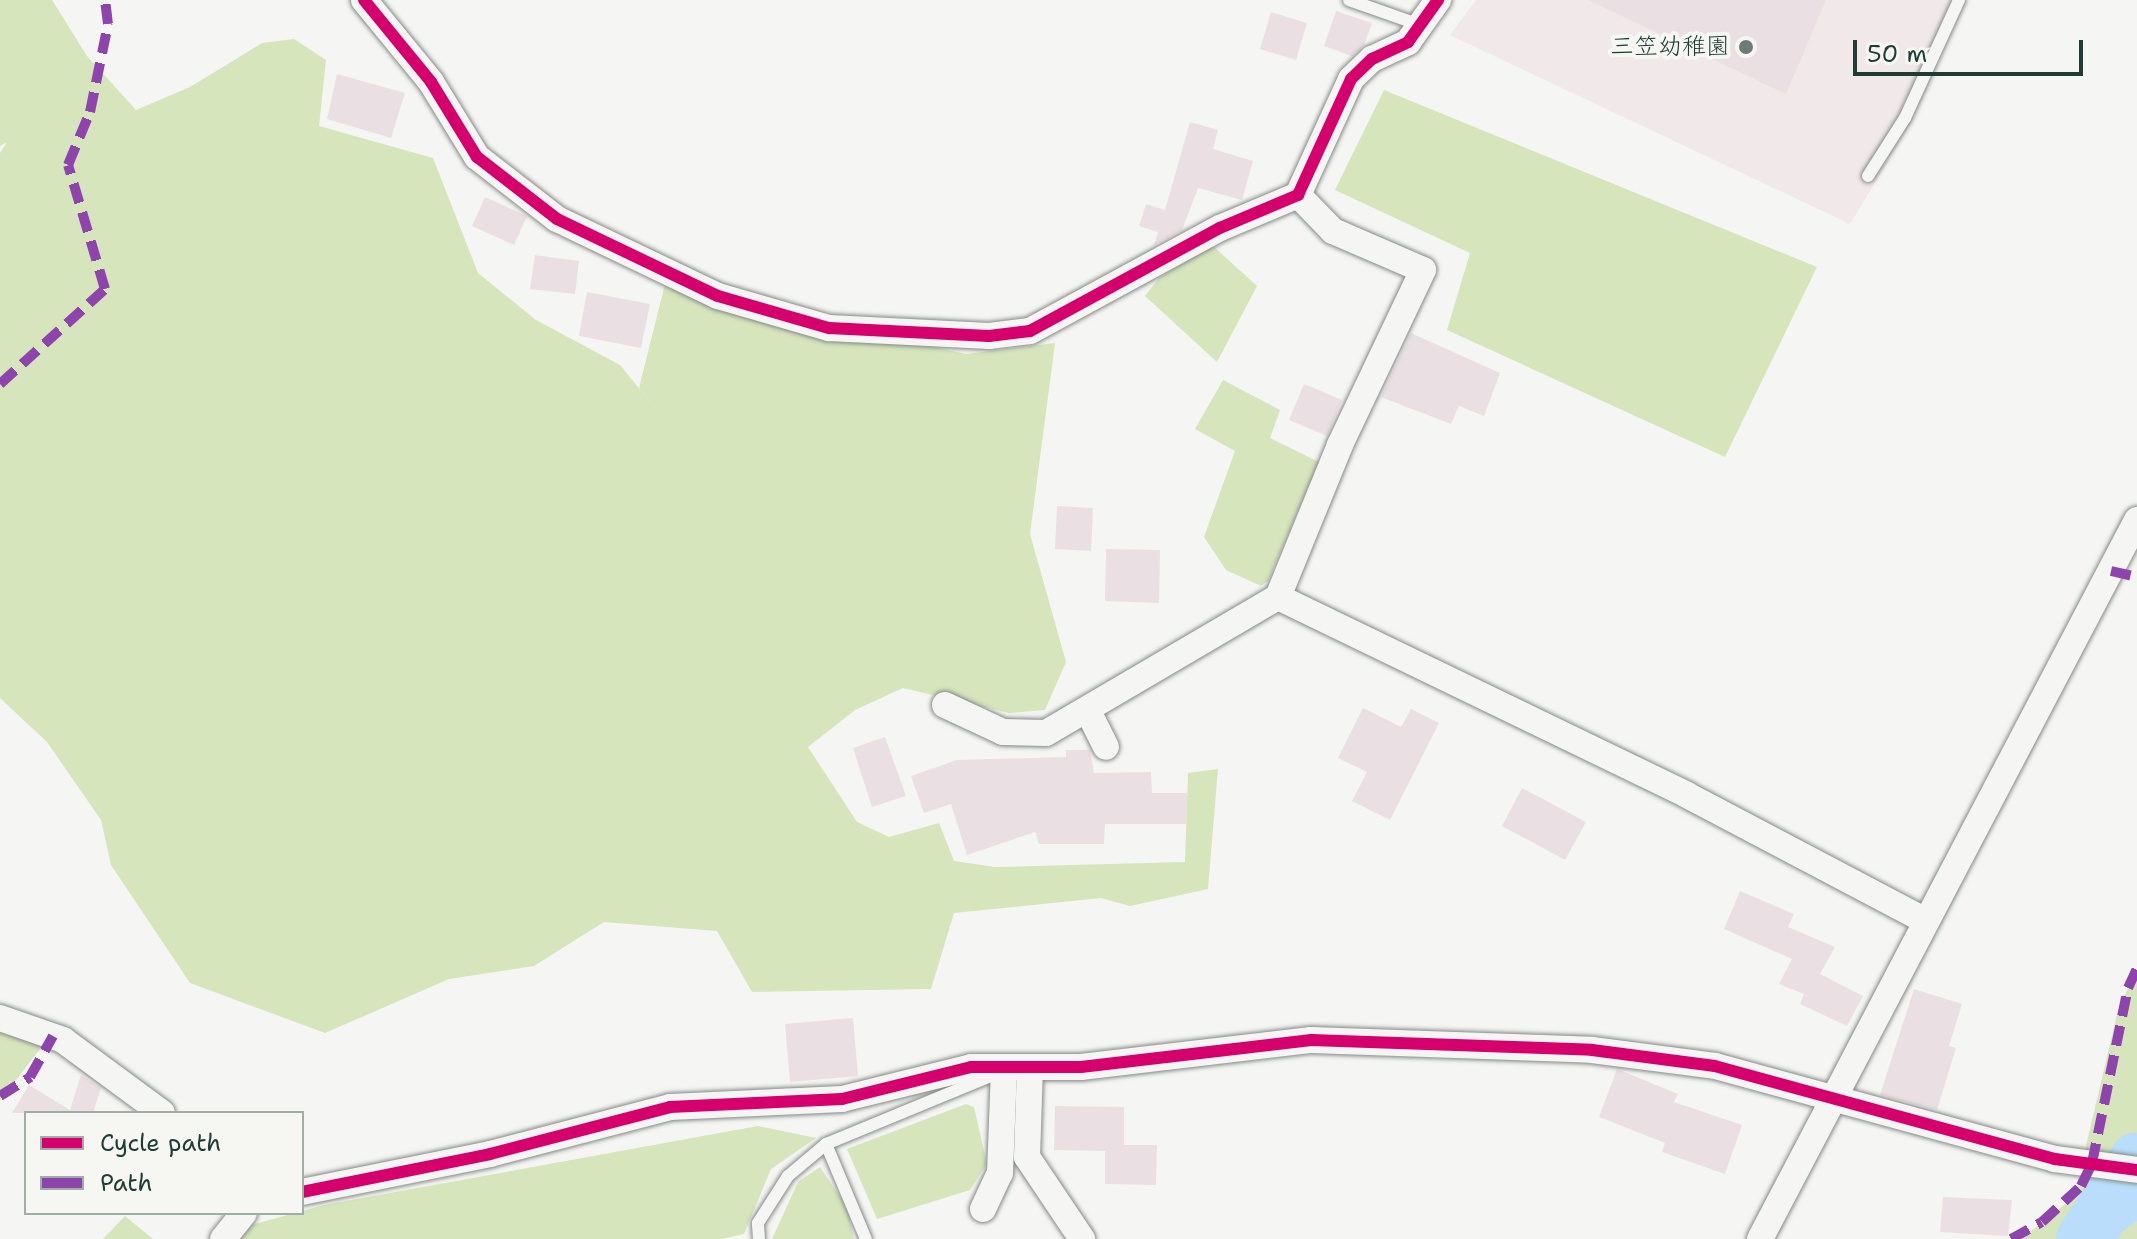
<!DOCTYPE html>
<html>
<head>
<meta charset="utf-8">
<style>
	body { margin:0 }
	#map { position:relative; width:2137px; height:1239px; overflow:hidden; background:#f5f5f3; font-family:"Shantell Sans","Klee One",sans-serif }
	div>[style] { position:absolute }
	.built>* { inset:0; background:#f1e8ea }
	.green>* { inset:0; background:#d6e5bc }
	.water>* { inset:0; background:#b9ddfa }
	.river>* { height:56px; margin:-28px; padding:0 28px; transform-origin:28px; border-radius:28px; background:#b9ddfa }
	.building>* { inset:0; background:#eae0e4 }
	.roads { filter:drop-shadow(0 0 2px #858a88) drop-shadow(0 0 2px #858a88) }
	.service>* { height:12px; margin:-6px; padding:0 6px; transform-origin:6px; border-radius:6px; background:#f5f5f3 }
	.minor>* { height:26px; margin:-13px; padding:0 13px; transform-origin:13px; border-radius:13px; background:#f5f5f3 }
	.quiet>* { height:10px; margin-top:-5px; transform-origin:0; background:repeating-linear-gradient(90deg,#8e44ad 0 20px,transparent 0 30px) }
	.cycleway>* { height:12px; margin:-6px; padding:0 6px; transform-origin:6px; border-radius:6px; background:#d6006c }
	.dots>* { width:22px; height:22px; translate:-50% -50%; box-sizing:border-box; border:4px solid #f6f6f2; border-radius:50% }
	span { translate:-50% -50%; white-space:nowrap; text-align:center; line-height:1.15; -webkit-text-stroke:8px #f6f6f2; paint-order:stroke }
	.poi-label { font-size:24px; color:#1f3d34 }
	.right { translate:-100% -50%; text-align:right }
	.legend { position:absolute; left:24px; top:1111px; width:280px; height:104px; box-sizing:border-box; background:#f6f6f2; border:2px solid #a0aca6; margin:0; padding:10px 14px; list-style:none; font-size:24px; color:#1f3d34 }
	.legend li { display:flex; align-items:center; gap:16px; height:40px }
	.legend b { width:40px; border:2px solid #a0aca6 }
	.scale { position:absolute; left:1853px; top:40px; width:230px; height:36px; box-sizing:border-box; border:4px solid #1f3d34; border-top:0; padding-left:10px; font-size:24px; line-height:28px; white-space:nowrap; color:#1f3d34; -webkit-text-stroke:6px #f6f6f2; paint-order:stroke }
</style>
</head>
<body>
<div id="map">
	<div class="built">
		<div style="clip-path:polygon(1476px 0,1959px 0,1910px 125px,1850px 224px,1450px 35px)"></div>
	</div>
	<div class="green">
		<div style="clip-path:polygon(0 0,52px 0,87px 56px,136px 110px,190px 87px,262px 43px,294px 39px,326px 60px,319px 126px,433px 158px,478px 273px,536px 320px,620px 365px,669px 425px,639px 388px,668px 272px,751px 305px,966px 354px,1055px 343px,1030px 534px,1066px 662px,1045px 710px,1009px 713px,903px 688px,855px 710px,808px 747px,857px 822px,889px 837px,939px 823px,954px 861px,995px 867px,1185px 862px,1188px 773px,1218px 769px,1208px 889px,1130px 906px,1101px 898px,954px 913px,931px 989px,752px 992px,717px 931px,604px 922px,534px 966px,449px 979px,325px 1033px,190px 983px,111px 865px,101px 820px,47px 742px,0 698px,0 153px,7px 142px,0 146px)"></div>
		<div style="clip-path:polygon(1384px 90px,1817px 267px,1725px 457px,1447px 330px,1470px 253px,1335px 190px)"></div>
		<div style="clip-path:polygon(1212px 245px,1257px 286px,1217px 362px,1145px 296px,1159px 278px)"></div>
		<div style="clip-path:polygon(1223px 380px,1280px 410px,1270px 438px,1319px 462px,1268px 581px,1261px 586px,1226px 570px,1204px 537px,1235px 451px,1195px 429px)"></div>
		<div style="clip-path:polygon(2137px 969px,2137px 1239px,2021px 1239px,2074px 1197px,2118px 1010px)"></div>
		<div style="clip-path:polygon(0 1018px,47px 1040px,0 1101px)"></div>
		<div style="clip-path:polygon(966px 1104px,974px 1107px,987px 1164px,970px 1190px,877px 1219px,847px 1149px)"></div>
		<div style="clip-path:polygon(758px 1126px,816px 1138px,771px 1169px,744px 1234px,722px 1239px,225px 1239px,233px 1230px,324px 1205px)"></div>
		<div style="clip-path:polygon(820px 1167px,847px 1207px,854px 1239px,772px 1239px,798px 1182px)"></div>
		<div style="clip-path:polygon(125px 1216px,153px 1239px,103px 1239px)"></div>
	</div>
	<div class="water">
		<div style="clip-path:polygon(2106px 1192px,2137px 1196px,2137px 1221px,2111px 1239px,2066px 1239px,2096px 1213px)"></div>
	</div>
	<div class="river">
		<div style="left:2084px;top:1239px;width:95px;rotate:-56.1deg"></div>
	</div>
	<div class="building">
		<div style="clip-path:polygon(1588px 0,1826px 0,1786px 94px)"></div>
		<div style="clip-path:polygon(1336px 11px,1372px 23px,1364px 45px,1352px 56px,1324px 46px)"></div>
		<div style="clip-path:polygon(1271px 12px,1307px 23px,1296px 60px,1260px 49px)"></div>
		<div style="clip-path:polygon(337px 74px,405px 93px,391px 138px,327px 119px)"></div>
		<div style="clip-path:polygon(1190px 122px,1218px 130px,1213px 149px,1253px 161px,1242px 200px,1198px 188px,1182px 230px,1154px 245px,1158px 232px,1139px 226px,1146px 204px,1165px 210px)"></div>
		<div style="clip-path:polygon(485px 197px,527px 216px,514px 245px,472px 226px)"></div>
		<div style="clip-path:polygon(535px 255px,579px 261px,575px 294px,530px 289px)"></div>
		<div style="clip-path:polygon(587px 292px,650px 304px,641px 348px,579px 336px)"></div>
		<div style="clip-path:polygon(1411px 333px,1500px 373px,1484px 416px,1459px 406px,1451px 424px,1381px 397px)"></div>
		<div style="clip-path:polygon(1304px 384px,1342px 400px,1327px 436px,1289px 420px)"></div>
		<div style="clip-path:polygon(1057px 506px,1093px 508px,1091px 551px,1055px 549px)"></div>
		<div style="clip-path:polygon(1106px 549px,1160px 550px,1159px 603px,1105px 601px)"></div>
		<div style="clip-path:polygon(1363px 708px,1401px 727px,1411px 709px,1439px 723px,1390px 820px,1352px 801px,1367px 772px,1338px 758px)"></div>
		<div style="clip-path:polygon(885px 737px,906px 796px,872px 807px,853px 748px)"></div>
		<div style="clip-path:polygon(1066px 750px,1090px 750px,1094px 773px,1151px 772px,1152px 793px,1187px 793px,1187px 824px,1105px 824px,1104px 844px,1039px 844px,1035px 832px,967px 855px,951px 804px,924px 813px,911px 776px,957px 760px,1066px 757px)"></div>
		<div style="clip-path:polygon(1522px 788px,1586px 822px,1565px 860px,1502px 826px)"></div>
		<div style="clip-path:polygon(1740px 891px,1794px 914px,1788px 927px,1835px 947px,1820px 974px,1863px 996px,1847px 1026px,1800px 1004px,1804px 994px,1779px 984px,1792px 959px,1724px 929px)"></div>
		<div style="clip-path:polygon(1914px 989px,1962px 1004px,1949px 1046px,1956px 1048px,1937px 1110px,1880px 1095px)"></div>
		<div style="clip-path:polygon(853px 1018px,858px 1076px,790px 1082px,785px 1024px)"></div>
		<div style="clip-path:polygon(1617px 1069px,1678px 1094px,1674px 1102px,1742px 1125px,1725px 1174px,1662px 1152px,1665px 1143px,1599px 1117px)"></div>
		<div style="clip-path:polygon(81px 1075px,101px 1088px,93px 1113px,12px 1113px,29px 1085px,70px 1110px)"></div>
		<div style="clip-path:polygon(1055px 1106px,1124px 1107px,1124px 1145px,1157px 1145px,1156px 1185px,1105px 1184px,1105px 1151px,1054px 1150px)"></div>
		<div style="clip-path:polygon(1943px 1197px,2012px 1200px,2008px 1236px,1940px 1232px)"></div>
	</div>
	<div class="roads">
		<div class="service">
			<div style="left:1349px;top:0;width:75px;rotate:19.4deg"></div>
			<div style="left:1868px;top:176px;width:69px;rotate:-57.5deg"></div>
			<div style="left:1905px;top:118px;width:130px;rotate:-65.4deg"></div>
			<div style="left:826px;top:1144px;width:103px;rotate:67.2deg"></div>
			<div style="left:759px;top:1239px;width:16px;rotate:-94deg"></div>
			<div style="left:758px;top:1223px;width:56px;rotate:-57.4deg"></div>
			<div style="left:788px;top:1176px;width:50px;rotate:-40.1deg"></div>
			<div style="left:826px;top:1144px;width:181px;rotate:-22.4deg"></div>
		</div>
		<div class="minor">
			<div style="left:364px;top:0;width:106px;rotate:50.7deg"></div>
			<div style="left:431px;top:82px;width:88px;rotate:58.5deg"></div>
			<div style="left:477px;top:157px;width:101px;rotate:37.8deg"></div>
			<div style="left:557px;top:219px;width:178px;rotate:25.6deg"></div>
			<div style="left:718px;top:296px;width:116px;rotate:16.1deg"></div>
			<div style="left:829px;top:328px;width:160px;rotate:2.9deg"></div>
			<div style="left:989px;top:336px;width:41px;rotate:-7deg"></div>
			<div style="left:1030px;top:331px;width:216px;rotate:-28.5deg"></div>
			<div style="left:1220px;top:228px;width:85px;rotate:-22.9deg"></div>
			<div style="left:1298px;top:195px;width:128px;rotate:-65.4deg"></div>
			<div style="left:1351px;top:79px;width:29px;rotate:-44deg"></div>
			<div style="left:1372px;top:59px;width:40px;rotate:-25deg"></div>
			<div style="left:1408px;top:42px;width:52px;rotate:-54.5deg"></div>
			<div style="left:1298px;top:195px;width:50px;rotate:45.8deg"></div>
			<div style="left:1333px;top:231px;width:98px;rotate:23.4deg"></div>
			<div style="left:1423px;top:270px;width:194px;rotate:115.4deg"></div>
			<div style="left:1340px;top:445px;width:164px;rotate:112.2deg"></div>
			<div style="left:1278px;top:597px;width:454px;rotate:25.8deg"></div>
			<div style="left:1687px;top:795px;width:270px;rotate:27.8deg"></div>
			<div style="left:945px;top:705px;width:64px;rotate:25deg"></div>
			<div style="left:1003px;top:732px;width:43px;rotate:1.3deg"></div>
			<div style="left:1046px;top:733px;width:269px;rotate:-30.4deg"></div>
			<div style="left:1088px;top:711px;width:40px;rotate:63.4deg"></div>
			<div style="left:0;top:1018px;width:67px;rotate:19.2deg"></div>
			<div style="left:63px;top:1040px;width:123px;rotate:36.4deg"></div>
			<div style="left:1030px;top:1067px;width:90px;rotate:91.9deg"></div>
			<div style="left:1027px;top:1157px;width:99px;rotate:56.1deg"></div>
			<div style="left:302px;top:1192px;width:192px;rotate:-11.4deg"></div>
			<div style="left:490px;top:1154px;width:186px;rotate:-14.6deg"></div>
			<div style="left:670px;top:1107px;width:172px;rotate:-2.7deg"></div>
			<div style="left:842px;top:1099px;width:133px;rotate:-13.9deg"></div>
			<div style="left:971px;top:1067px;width:110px"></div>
			<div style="left:1081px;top:1067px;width:232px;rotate:-6.7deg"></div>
			<div style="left:1311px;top:1040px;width:281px;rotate:2deg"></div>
			<div style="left:1592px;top:1050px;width:124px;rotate:7.4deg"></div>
			<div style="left:1715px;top:1066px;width:352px;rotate:15.3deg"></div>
			<div style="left:2055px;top:1159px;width:83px;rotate:7.6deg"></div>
			<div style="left:983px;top:1209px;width:40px;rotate:-65deg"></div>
			<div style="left:1000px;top:1173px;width:103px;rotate:-87.8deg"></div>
			<div style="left:223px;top:1239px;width:33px;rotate:-51deg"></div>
			<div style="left:1760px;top:1239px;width:812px;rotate:-62.33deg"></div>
		</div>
	</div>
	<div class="quiet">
		<div style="left:0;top:384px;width:142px;rotate:-42.1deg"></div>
		<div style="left:105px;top:289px;width:129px;rotate:-106.6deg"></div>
		<div style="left:68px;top:165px;width:57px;rotate:-67.5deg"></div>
		<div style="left:90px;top:112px;width:90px;rotate:-78.4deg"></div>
		<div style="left:108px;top:24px;width:24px;rotate:-97deg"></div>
		<div style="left:2111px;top:571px;width:27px;rotate:13deg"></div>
		<div style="left:0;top:1096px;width:36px;rotate:-32deg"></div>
		<div style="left:30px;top:1077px;width:47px;rotate:-60.7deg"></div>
		<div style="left:2011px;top:1239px;width:35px;rotate:-29deg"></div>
		<div style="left:2042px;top:1222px;width:53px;rotate:-42.7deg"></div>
		<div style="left:2081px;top:1186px;width:25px;rotate:-64deg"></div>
		<div style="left:2092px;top:1163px;width:179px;rotate:-78.4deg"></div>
		<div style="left:2128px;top:988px;width:21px;rotate:-65deg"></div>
	</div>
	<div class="cycleway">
		<div style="left:364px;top:0;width:106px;rotate:50.7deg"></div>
		<div style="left:431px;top:82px;width:88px;rotate:58.5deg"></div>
		<div style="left:477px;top:157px;width:101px;rotate:37.8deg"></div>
		<div style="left:557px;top:219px;width:178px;rotate:25.6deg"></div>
		<div style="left:718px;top:296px;width:116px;rotate:16.1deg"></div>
		<div style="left:829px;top:328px;width:160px;rotate:2.9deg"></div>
		<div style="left:989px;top:336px;width:41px;rotate:-7deg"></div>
		<div style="left:1030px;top:331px;width:216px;rotate:-28.5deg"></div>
		<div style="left:1220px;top:228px;width:85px;rotate:-22.9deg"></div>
		<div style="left:1298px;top:195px;width:128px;rotate:-65.4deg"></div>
		<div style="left:1351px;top:79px;width:29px;rotate:-44deg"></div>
		<div style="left:1372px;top:59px;width:40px;rotate:-25deg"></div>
		<div style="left:1408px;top:42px;width:52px;rotate:-54.5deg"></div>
		<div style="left:302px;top:1192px;width:192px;rotate:-11.4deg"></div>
		<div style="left:490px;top:1154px;width:186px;rotate:-14.6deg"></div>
		<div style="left:670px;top:1107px;width:172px;rotate:-2.7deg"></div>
		<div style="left:842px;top:1099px;width:133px;rotate:-13.9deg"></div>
		<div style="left:971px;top:1067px;width:110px"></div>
		<div style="left:1081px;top:1067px;width:232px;rotate:-6.7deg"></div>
		<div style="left:1311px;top:1040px;width:281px;rotate:2deg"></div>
		<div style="left:1592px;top:1050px;width:124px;rotate:7.4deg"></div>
		<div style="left:1715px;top:1066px;width:352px;rotate:15.3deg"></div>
		<div style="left:2055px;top:1159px;width:83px;rotate:7.6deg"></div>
	</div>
	<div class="dots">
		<div style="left:1746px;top:47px;background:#6a7d77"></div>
	</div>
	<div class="poi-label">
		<span class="right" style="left:1730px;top:47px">三笠幼稚園</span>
	</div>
	<ul class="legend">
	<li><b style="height:10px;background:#d6006c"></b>Cycle path</li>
	<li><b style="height:10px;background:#8e44ad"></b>Path</li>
	</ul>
	<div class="scale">50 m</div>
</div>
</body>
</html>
